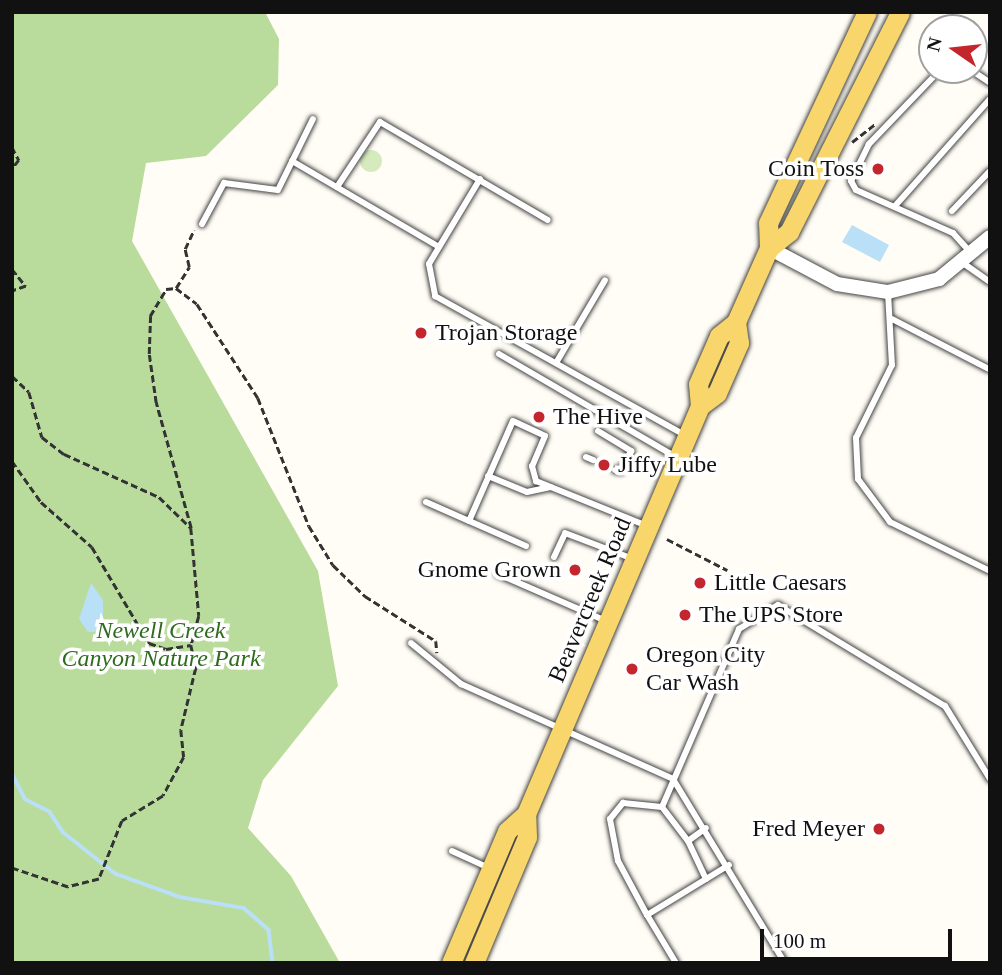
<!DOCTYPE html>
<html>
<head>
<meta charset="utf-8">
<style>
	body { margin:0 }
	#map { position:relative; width:1002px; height:975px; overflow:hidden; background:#fffdf5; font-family:"Times New Roman",serif }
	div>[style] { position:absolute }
	.green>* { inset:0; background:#d5ebbd }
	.round { border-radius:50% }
	.forest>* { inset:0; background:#b9dc9c }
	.water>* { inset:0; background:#b9e0f7 }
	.stream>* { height:3.5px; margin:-1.75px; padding:0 1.75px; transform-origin:1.75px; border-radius:1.75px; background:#b9e0f7 }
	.path>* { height:2.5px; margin-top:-1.25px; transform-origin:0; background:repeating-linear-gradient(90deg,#333 0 7px,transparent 0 10.5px) }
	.roads { filter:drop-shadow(0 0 2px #444) drop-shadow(0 0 2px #444) }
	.service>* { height:6px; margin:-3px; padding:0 3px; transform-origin:3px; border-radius:3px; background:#fff }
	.tertiary>* { height:14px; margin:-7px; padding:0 7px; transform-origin:7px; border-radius:7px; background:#fff }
	.primary>* { height:19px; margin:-9.5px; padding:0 9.5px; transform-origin:9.5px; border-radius:9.5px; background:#f9d66b }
	.dots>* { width:19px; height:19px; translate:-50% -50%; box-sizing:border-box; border:4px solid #fff; border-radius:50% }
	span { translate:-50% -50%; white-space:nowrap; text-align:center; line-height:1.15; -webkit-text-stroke:7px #fff; paint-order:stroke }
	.poi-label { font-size:24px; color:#111 }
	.right { translate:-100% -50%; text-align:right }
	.left { translate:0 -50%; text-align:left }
	.street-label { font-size:24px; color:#111 }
	.park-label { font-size:24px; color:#2f6b1f; font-style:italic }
	.frame { position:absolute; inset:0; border:14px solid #111; pointer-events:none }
	.north { position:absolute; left:918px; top:14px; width:70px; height:70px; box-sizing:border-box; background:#fff; border:2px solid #a0a0a0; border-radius:50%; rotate:284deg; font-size:19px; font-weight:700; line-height:28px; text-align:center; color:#111 }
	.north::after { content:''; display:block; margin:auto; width:24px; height:32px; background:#c4262e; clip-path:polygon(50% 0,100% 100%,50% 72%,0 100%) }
	.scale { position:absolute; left:760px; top:929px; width:192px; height:32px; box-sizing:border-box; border:4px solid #111; border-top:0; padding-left:9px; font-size:21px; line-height:24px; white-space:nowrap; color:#111; -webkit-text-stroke:5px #fff; paint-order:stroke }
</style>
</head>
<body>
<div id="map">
	<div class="green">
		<div class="round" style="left:360px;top:150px;width:22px;height:22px"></div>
	</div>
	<div class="forest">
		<div style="clip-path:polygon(12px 12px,265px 12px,279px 39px,278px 85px,206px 156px,146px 163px,132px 241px,318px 571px,338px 686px,263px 780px,248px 828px,291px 876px,340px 963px,12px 963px)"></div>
	</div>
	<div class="water">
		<div style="clip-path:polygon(852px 225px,889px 245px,880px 262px,842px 242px)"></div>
		<div style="clip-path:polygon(91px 583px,103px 600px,103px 618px,96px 632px,88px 632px,79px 619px)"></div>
	</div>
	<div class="stream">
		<div style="left:12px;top:773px;width:29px;rotate:63deg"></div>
		<div style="left:25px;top:799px;width:28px;rotate:27deg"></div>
		<div style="left:50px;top:812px;width:24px;rotate:57deg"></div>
		<div style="left:63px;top:832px;width:68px;rotate:38.4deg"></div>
		<div style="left:116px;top:874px;width:68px;rotate:19.8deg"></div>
		<div style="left:180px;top:897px;width:65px;rotate:9.8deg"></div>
		<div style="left:244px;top:908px;width:33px;rotate:41deg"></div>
		<div style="left:269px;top:930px;width:33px;rotate:83deg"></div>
	</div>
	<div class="path">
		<div style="left:852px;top:142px;width:29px;rotate:-38deg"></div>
		<div style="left:12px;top:147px;width:15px;rotate:62deg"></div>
		<div style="left:19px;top:160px;width:11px;rotate:128deg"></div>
		<div style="left:12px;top:269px;width:22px;rotate:51deg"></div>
		<div style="left:26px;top:286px;width:15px;rotate:160deg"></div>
		<div style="left:176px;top:288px;width:25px;rotate:-58deg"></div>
		<div style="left:189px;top:267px;width:18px;rotate:-103deg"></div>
		<div style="left:185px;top:249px;width:21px;rotate:-65deg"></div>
		<div style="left:12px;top:376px;width:23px;rotate:43deg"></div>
		<div style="left:29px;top:392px;width:47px;rotate:73.9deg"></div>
		<div style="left:42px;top:437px;width:28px;rotate:38deg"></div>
		<div style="left:64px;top:454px;width:104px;rotate:24.4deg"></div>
		<div style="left:159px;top:497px;width:45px;rotate:44.1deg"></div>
		<div style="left:191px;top:528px;width:88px;rotate:84.8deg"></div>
		<div style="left:199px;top:616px;width:30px;rotate:105deg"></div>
		<div style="left:12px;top:461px;width:50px;rotate:54.7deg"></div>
		<div style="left:41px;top:502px;width:68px;rotate:41.4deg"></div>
		<div style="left:92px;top:547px;width:112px;rotate:59.3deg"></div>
		<div style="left:149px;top:643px;width:18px;rotate:19deg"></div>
		<div style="left:166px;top:649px;width:25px;rotate:-9deg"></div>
		<div style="left:191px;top:645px;width:24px;rotate:78deg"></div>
		<div style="left:196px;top:668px;width:64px;rotate:103.6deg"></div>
		<div style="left:181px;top:730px;width:27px;rotate:84deg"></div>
		<div style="left:184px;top:757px;width:44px;rotate:118.3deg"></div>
		<div style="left:163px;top:796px;width:48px;rotate:148.6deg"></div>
		<div style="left:122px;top:821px;width:62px;rotate:111.6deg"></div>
		<div style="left:99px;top:879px;width:32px;rotate:166deg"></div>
		<div style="left:68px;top:887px;width:59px;rotate:-161.3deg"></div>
		<div style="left:191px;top:528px;width:130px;rotate:-105.6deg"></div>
		<div style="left:156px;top:403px;width:49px;rotate:-98.1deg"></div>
		<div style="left:149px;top:354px;width:38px;rotate:-88deg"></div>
		<div style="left:150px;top:316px;width:31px;rotate:-59deg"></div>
		<div style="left:166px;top:289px;width:10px;rotate:-6deg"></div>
		<div style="left:176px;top:288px;width:26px;rotate:37deg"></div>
		<div style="left:197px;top:304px;width:112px;rotate:57deg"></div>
		<div style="left:258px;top:398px;width:138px;rotate:68.3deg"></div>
		<div style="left:309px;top:526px;width:46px;rotate:58.4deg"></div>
		<div style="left:333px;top:565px;width:45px;rotate:44.1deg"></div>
		<div style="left:365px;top:596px;width:84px;rotate:32.4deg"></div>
		<div style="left:436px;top:641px;width:12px;rotate:85deg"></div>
		<div style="left:667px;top:539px;width:68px;rotate:27.3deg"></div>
	</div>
	<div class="roads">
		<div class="service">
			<div style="left:940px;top:70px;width:103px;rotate:133.8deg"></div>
			<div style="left:869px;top:144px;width:41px;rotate:115.9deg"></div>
			<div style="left:851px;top:181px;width:10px;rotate:61deg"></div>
			<div style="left:856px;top:190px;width:106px;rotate:23.9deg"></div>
			<div style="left:953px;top:233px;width:25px;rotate:48deg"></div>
			<div style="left:971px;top:70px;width:23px;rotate:34deg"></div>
			<div style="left:292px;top:161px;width:170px;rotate:30.3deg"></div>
			<div style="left:480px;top:179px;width:99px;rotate:121deg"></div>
			<div style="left:429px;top:264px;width:33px;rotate:79deg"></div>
			<div style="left:435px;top:296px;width:286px;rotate:29.1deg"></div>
			<div style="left:337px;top:187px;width:78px;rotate:-56.5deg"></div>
			<div style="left:380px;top:122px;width:194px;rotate:30.3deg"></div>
			<div style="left:895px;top:206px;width:143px;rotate:-48.4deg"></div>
			<div style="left:952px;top:211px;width:55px;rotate:-46.5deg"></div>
			<div style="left:202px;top:224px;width:47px;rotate:-61.8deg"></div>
			<div style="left:224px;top:183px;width:54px;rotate:7.4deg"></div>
			<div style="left:278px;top:190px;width:79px;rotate:-63.8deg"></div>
			<div style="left:963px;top:263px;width:33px;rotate:35deg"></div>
			<div style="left:888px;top:292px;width:73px;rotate:86.9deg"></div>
			<div style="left:892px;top:365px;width:81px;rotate:116.3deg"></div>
			<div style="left:856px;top:438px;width:41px;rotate:87.2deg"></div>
			<div style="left:858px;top:479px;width:54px;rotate:53.3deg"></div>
			<div style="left:890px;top:522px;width:111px;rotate:26.1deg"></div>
			<div style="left:892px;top:319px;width:109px;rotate:27.3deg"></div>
			<div style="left:499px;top:354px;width:205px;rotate:30.2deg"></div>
			<div style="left:556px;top:363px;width:96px;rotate:-59.4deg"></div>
			<div style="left:598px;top:431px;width:39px;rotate:31deg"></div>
			<div style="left:631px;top:451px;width:22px;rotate:117deg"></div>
			<div style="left:621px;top:471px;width:6px;rotate:-171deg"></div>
			<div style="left:586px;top:457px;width:8px;rotate:23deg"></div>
			<div style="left:488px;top:476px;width:42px;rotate:22.3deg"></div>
			<div style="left:527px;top:492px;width:24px;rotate:-12deg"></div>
			<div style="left:426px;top:502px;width:47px;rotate:23.8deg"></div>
			<div style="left:526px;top:546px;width:62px;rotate:-156.3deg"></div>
			<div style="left:469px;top:521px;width:109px;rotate:-66.3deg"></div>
			<div style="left:513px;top:421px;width:35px;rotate:25deg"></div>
			<div style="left:545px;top:436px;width:33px;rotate:113deg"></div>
			<div style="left:532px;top:466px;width:16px;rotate:75deg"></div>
			<div style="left:536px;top:481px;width:118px;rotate:22deg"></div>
			<div style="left:554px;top:557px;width:26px;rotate:-65deg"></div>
			<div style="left:565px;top:533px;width:73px;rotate:20.9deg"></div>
			<div style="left:498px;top:574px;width:118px;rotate:23.5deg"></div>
			<div style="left:411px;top:643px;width:65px;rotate:39.4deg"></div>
			<div style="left:461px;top:684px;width:232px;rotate:24.1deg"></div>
			<div style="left:673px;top:779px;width:215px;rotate:58.7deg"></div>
			<div style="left:662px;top:807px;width:43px;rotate:52.6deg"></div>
			<div style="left:452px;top:851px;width:41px;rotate:24.7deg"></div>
			<div style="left:706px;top:879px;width:42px;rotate:-115.3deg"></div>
			<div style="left:688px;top:841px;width:22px;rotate:-36deg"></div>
			<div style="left:647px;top:915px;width:61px;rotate:-118.2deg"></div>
			<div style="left:618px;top:861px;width:43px;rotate:-100.8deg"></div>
			<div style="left:610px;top:819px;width:21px;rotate:-51deg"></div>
			<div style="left:623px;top:803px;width:39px;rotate:6deg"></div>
			<div style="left:662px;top:807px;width:194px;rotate:-66.6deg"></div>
			<div style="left:739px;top:629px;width:46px;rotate:-31.6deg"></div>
			<div style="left:778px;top:605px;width:195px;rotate:31.2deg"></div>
			<div style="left:945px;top:706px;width:86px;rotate:58.3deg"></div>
			<div style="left:676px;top:963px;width:56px;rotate:-121.1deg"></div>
			<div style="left:647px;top:915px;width:96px;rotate:-31.4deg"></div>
		</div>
		<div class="tertiary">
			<div style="left:769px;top:248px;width:77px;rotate:27.9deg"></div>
			<div style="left:837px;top:284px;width:52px;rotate:8.9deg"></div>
			<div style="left:888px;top:292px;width:53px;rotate:-14.3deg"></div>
			<div style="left:939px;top:279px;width:66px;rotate:-39.5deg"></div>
		</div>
		<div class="primary">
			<div style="left:769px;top:248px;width:26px;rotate:-39deg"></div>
			<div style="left:789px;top:232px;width:246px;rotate:-63.2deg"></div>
			<div style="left:700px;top:406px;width:21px;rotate:-37deg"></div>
			<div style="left:717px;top:393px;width:55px;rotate:-66.3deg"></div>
			<div style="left:739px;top:343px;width:21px;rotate:-98deg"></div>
			<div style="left:451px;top:963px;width:143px;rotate:-67deg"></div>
			<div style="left:507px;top:831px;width:25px;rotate:-42deg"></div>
			<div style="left:474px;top:963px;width:137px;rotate:-67.2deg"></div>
			<div style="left:527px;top:837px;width:23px;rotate:-92deg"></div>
			<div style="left:526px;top:814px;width:444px;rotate:-66.9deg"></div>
			<div style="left:700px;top:406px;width:22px;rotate:-95deg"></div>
			<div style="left:698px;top:384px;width:52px;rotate:-66.4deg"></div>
			<div style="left:719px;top:336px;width:22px;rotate:-39deg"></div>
			<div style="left:736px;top:322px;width:81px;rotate:-66deg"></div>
			<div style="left:769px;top:248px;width:25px;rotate:-92deg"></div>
			<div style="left:768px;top:223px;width:233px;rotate:-64.9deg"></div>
		</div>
	</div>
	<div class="dots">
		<div style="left:878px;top:169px;background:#c4262e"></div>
		<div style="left:421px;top:333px;background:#c4262e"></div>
		<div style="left:539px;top:417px;background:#c4262e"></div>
		<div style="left:604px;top:465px;background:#c4262e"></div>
		<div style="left:575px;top:570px;background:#c4262e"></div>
		<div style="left:700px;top:583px;background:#c4262e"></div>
		<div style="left:685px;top:615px;background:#c4262e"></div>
		<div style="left:632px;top:669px;background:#c4262e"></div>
		<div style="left:879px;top:829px;background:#c4262e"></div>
	</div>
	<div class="poi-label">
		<span class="right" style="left:864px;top:169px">Coin Toss</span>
		<span class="left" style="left:435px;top:333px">Trojan Storage</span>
		<span class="left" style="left:553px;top:417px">The Hive</span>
		<span class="left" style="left:618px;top:465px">Jiffy Lube</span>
		<span class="right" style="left:561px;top:570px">Gnome Grown</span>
		<span class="left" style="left:714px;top:583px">Little Caesars</span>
		<span class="left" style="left:699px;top:615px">The UPS Store</span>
		<span class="left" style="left:646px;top:669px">Oregon City<br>Car Wash</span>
		<span class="right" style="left:865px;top:829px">Fred Meyer</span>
	</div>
	<div class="street-label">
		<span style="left:590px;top:600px;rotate:-67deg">Beavercreek Road</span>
	</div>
	<div class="park-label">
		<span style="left:161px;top:645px">Newell Creek<br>Canyon Nature Park</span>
	</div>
	<div class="frame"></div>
	<div class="north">N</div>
	<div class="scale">100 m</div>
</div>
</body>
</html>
